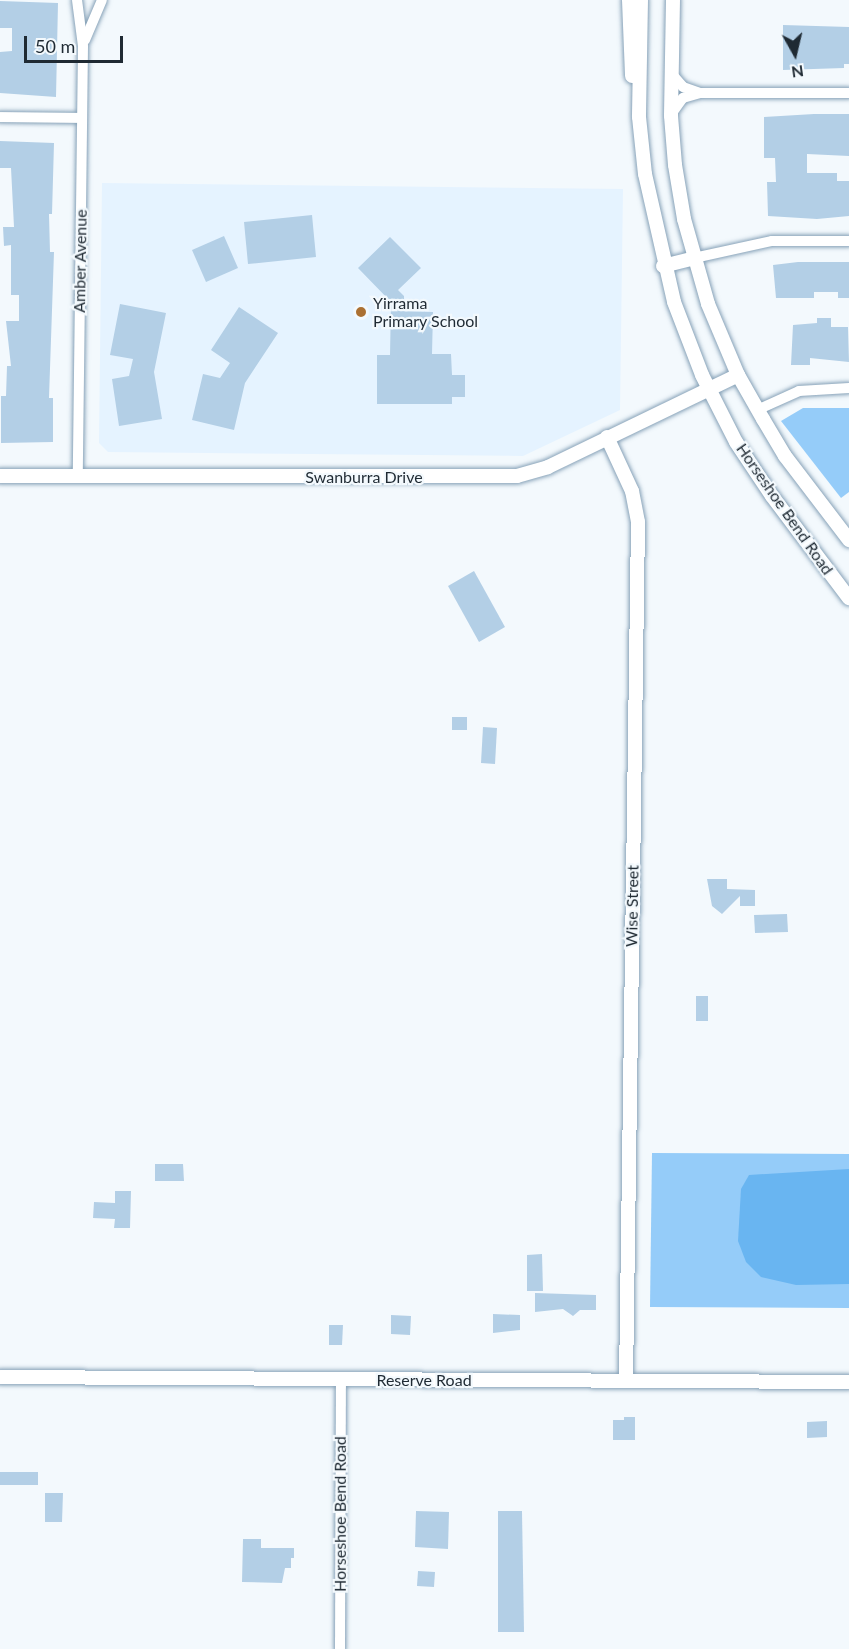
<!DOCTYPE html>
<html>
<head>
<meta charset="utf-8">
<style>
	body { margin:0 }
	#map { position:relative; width:849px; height:1649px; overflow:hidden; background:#f3f9fd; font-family:Lato,sans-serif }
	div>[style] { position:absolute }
	.built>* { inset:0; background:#e5f3ff }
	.green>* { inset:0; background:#95ccf9 }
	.water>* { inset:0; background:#69b5f1 }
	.building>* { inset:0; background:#b3cfe6 }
	.roads { filter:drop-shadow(0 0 2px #87a2b8) drop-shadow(0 0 2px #87a2b8) }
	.minor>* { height:10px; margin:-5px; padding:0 5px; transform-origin:5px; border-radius:5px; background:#fff }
	.tertiary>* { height:14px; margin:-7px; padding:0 7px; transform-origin:7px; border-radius:7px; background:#fff }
	.dots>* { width:16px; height:16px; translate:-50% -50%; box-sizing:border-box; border:3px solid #f3f9fd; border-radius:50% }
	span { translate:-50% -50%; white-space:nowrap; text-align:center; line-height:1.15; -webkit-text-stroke:4.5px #f3f9fd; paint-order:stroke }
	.street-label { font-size:16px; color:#1f2a33 }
	.poi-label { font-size:16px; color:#1f2a33 }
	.left { translate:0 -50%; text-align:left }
	.north { position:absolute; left:765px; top:24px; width:60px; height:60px; -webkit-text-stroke:4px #f3f9fd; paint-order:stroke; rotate:172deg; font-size:16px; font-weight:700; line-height:24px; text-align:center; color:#1f2a33 }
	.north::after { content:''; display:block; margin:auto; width:21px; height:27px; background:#1f2a33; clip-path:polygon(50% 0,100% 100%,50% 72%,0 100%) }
	.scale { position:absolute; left:24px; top:36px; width:99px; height:27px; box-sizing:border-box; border:3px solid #1f2a33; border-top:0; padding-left:8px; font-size:18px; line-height:21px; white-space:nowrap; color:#1f2a33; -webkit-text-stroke:4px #f3f9fd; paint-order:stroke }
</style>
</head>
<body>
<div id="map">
	<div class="built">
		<div style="clip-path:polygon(102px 183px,623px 189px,620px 410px,523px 456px,108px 452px,99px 443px)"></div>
	</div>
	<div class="green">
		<div style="clip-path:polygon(803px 408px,849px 408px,849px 492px,841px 498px,781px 421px)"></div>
		<div style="clip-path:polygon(652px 1153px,849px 1154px,849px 1308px,650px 1307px)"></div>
	</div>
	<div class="water">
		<div style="clip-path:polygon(849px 1169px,849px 1284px,796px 1285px,761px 1277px,746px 1262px,738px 1241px,741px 1189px,749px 1175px)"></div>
	</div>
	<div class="building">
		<div style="clip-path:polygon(0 1px,58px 3px,56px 97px,0 93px,0 52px,12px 51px,12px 28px,0 28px)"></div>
		<div style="clip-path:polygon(783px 25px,849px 27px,849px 64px,844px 64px,844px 68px,783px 70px)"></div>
		<div style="clip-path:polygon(814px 114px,849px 114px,849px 156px,807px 154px,807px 173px,837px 173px,837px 181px,849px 181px,849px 216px,817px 219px,768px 216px,767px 182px,776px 182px,775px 158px,764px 158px,764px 117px)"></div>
		<div style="clip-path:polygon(0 141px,54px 143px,52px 214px,49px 214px,50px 252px,54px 252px,49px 398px,53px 398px,53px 442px,1px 443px,1px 396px,6px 396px,7px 366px,11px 366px,6px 321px,19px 321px,19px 295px,11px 295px,11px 245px,4px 246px,3px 227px,14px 227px,11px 168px,0 168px)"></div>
		<div style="clip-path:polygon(312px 215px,316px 257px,248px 264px,244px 222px)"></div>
		<div style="clip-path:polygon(224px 236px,238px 268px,206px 282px,192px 250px)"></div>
		<div style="clip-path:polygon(390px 237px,421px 268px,398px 290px,404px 296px,404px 311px,433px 312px,432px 354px,451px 354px,452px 375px,465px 375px,465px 397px,452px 397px,452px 404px,377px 404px,377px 355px,390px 355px,391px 302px,358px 268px)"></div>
		<div style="clip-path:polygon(798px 262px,849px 262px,849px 298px,838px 298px,838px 292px,814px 292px,814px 298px,776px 298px,773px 265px)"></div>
		<div style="clip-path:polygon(120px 304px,166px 313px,154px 372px,162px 419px,119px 426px,112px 379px,129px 376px,133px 359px,110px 355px)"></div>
		<div style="clip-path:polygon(239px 307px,278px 333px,245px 383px,234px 430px,192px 420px,203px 374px,220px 378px,230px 363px,211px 350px)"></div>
		<div style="clip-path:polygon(817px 318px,831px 318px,831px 327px,848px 327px,849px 362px,810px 358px,810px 365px,791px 365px,793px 325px,817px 323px)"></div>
		<div style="clip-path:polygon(474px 571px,505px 627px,479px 642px,448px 586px)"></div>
		<div style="clip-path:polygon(452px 717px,467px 717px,467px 730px,452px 730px)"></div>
		<div style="clip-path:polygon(483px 727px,497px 728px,495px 764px,481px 763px)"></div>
		<div style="clip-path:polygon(707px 879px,727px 879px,727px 889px,755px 890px,755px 906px,740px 906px,740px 896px,722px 914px,712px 906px)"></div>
		<div style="clip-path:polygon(787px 914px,788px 932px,755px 933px,754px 915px)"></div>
		<div style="clip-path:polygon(696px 996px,708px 996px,708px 1021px,696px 1021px)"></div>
		<div style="clip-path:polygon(155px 1164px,183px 1164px,184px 1181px,155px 1181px)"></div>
		<div style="clip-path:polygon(115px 1191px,131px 1191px,130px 1228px,114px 1228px,115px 1219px,93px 1218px,94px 1202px,115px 1203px)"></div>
		<div style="clip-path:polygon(542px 1254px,543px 1291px,527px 1291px,527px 1255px)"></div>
		<div style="clip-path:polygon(535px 1293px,596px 1295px,596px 1310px,580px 1310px,573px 1316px,563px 1309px,535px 1312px)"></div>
		<div style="clip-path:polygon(493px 1314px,520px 1315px,520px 1330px,493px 1333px)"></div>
		<div style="clip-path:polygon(391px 1315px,411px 1316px,410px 1335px,391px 1334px)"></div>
		<div style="clip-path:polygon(329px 1325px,343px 1325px,342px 1345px,329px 1345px)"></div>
		<div style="clip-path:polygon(624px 1417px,635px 1417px,635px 1440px,613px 1440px,613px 1420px,624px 1420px)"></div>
		<div style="clip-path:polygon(827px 1421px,827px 1437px,807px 1438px,807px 1422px)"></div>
		<div style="clip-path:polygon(0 1472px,38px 1472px,38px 1485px,0 1485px)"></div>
		<div style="clip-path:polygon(45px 1493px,63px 1493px,62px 1522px,45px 1522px)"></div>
		<div style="clip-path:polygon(416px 1511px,449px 1512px,448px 1549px,415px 1547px)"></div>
		<div style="clip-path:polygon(498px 1511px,522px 1511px,524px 1632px,498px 1632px)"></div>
		<div style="clip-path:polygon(243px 1539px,261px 1539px,261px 1548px,294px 1548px,294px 1558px,291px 1558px,291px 1568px,285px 1568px,282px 1583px,242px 1582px)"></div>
		<div style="clip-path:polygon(418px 1571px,435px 1572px,434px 1587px,417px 1586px)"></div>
	</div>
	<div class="roads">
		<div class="minor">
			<div style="left:77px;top:0;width:46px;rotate:82.6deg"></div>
			<div style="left:83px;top:46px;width:430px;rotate:90.7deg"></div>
			<div style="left:85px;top:40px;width:43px;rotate:-67deg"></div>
			<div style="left:671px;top:73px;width:18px;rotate:49deg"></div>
			<div style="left:683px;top:87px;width:18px;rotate:19deg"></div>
			<div style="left:672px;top:113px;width:19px;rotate:-54deg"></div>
			<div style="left:683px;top:98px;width:18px;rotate:-16deg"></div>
			<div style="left:700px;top:93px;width:149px"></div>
			<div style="left:0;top:117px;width:82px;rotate:0.7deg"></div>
			<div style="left:694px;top:258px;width:80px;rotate:-12.3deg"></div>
			<div style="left:772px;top:241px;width:77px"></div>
			<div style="left:757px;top:410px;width:46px;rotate:-24.3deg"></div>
			<div style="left:799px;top:391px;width:50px;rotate:-3.4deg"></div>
			<div style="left:340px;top:1649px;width:270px;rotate:-89.8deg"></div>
		</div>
		<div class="tertiary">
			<div style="left:629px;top:0;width:76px;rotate:87.7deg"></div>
			<div style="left:641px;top:0;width:117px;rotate:91deg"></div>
			<div style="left:639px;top:117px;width:57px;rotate:84deg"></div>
			<div style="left:645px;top:174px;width:131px;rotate:77.2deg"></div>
			<div style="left:674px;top:302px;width:78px;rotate:69deg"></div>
			<div style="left:702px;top:375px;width:75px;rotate:63.1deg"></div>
			<div style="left:736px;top:442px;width:65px;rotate:56.3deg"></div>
			<div style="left:772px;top:496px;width:128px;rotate:53deg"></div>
			<div style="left:673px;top:0;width:116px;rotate:91deg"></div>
			<div style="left:671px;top:116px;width:49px;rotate:85.3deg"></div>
			<div style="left:675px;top:165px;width:55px;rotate:80.5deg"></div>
			<div style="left:684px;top:219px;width:88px;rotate:74.2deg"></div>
			<div style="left:708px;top:304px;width:77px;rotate:67.1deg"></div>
			<div style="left:738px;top:375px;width:51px;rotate:60.4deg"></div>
			<div style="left:763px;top:419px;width:43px;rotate:59.3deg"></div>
			<div style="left:785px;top:456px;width:106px;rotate:52.7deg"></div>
			<div style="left:663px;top:266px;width:32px;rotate:-14deg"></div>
			<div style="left:607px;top:437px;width:60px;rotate:65.2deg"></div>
			<div style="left:632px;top:491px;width:32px;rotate:79deg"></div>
			<div style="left:638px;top:522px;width:858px;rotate:90.8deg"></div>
			<div style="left:0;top:476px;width:517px"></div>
			<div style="left:517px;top:476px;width:32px;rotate:-16deg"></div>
			<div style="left:548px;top:467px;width:211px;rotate:-25.8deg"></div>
			<div style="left:0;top:1377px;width:849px;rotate:0.34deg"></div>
		</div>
	</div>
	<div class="dots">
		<div style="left:361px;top:312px;background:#ab7032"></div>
	</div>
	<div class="street-label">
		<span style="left:80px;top:261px;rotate:-89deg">Amber Avenue</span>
		<span style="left:364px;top:477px">Swanburra Drive</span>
		<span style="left:785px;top:509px;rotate:55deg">Horseshoe Bend Road</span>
		<span style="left:632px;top:906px;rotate:-89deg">Wise Street</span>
		<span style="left:424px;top:1380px">Reserve Road</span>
		<span style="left:340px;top:1514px;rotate:-90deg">Horseshoe Bend Road</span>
	</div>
	<div class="poi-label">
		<span class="left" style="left:373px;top:312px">Yirrama<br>Primary School</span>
	</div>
	<div class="north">N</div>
	<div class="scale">50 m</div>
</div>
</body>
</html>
